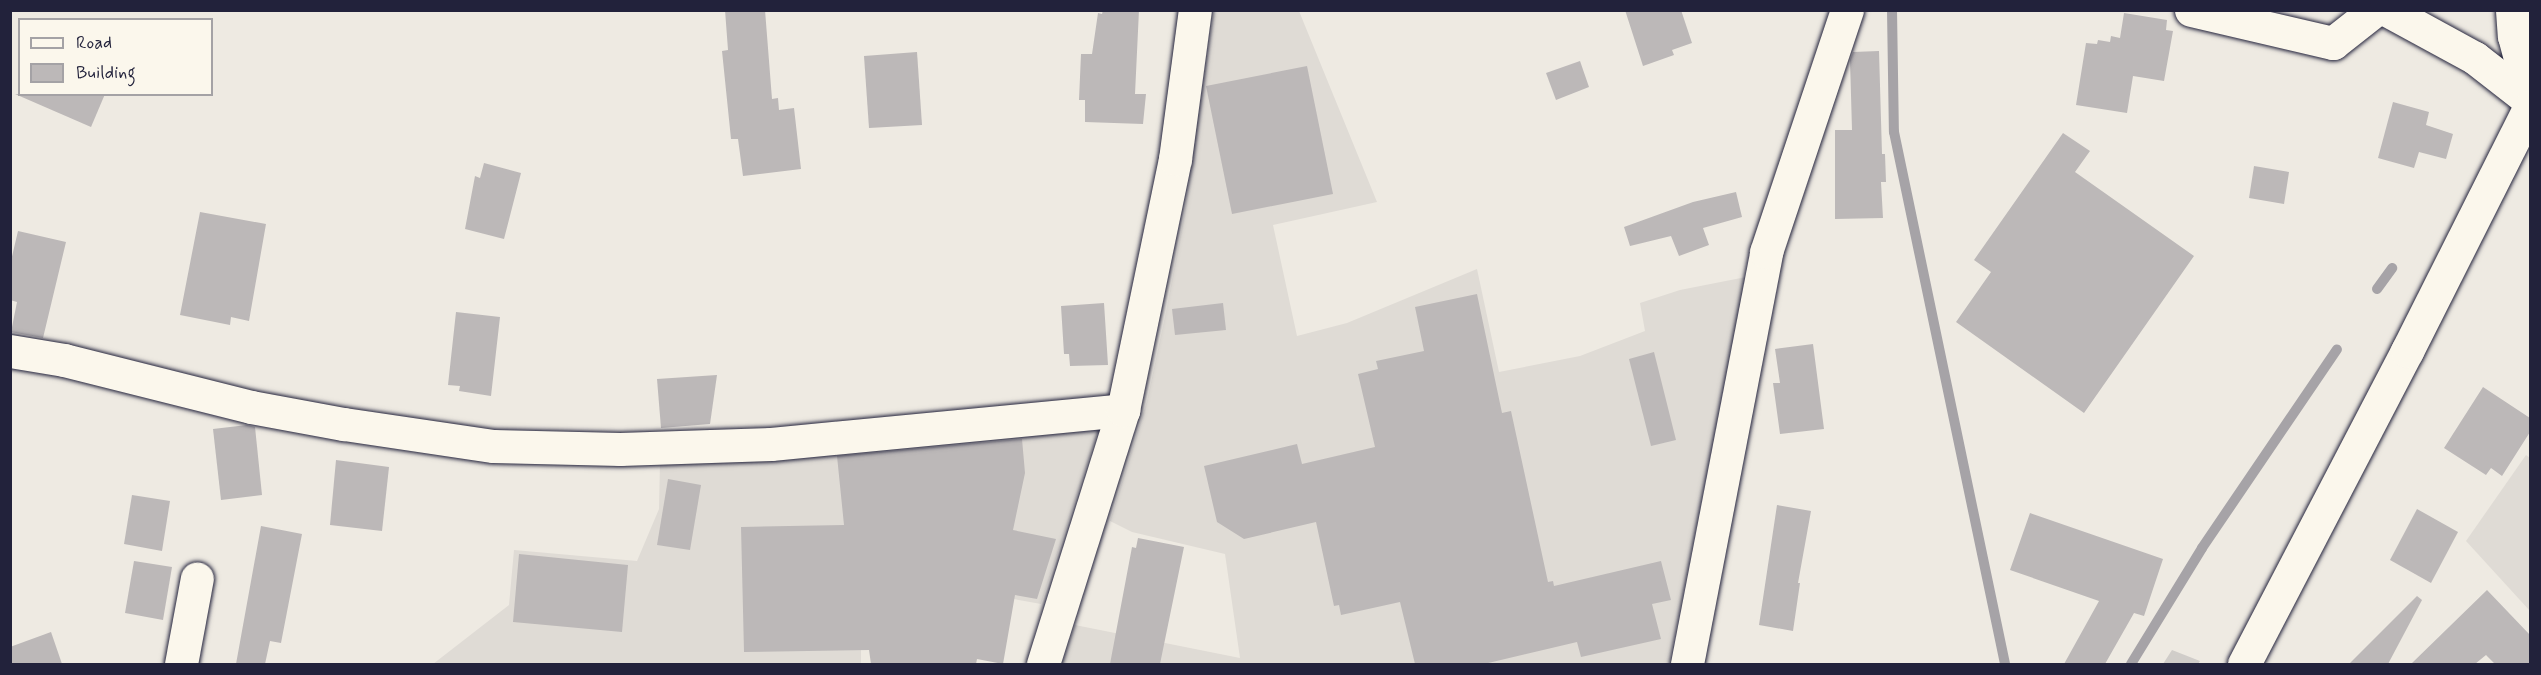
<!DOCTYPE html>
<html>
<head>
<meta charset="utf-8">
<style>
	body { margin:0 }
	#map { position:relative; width:2541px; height:675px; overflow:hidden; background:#eeeae2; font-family:Mynerve,sans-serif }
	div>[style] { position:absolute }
	.built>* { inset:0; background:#dfdbd5 }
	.green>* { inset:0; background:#d0cdc9 }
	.stream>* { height:10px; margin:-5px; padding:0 5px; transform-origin:5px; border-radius:5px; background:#a6a3a7 }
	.building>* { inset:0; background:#bcb8b8 }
	.roads { filter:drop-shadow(0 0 2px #22223b) drop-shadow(0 0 2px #22223b) }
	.street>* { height:33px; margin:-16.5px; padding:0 16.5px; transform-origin:16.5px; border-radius:16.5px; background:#fbf7ec }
	.secondary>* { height:33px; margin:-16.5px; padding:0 16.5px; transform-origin:16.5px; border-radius:16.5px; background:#fbf7ec }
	span { translate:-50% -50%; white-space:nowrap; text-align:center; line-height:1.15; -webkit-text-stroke:6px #fbf7ec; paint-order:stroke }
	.frame { position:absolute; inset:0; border:12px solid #22223b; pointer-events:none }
	.legend { position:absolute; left:18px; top:18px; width:195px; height:78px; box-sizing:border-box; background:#fbf7ec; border:2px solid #a4a2a5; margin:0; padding:8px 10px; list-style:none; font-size:18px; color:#22223b }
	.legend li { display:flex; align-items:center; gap:12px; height:30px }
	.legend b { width:30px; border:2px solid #a4a2a5 }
</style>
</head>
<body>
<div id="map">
	<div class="built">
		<div style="clip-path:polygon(1214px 11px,1299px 11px,1377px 202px,1273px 225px,1297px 336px,1347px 323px,1477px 269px,1499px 372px,1580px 356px,1645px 331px,1640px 303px,1680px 290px,1746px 277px,1669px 664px,1062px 664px,1075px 625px,1240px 658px,1225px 554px,1132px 532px,1110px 521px,1147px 401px,1166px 312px,1184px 216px)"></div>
		<div style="clip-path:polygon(1090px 424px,1098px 431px,1041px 604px,861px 571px,861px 664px,433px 664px,509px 605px,514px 550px,637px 561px,659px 509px,660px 462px)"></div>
		<div style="clip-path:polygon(2526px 455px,2530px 458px,2530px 611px,2466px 541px)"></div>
	</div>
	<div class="green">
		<div style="clip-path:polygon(2172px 650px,2200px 661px,2198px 664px,2163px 664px)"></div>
	</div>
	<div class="stream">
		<div style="left:1892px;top:10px;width:122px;rotate:89.1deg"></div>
		<div style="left:1894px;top:132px;width:543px;rotate:78.21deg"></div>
		<div style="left:2377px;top:289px;width:26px;rotate:-54deg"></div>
		<div style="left:2131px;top:664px;width:136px;rotate:-58.5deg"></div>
		<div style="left:2202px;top:548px;width:240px;rotate:-55.8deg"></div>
	</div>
	<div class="building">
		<div style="clip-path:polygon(725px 10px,765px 10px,772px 99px,778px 98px,779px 110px,794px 108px,801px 169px,743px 176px,738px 139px,731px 139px,722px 51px,728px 50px)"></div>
		<div style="clip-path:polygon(1103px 10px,1139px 10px,1135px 94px,1146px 94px,1143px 124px,1085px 122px,1085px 100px,1079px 100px,1081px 54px,1092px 54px,1098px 13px,1102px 14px)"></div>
		<div style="clip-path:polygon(1625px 10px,1681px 10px,1692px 43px,1672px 50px,1674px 55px,1643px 66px)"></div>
		<div style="clip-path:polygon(2124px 13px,2167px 20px,2166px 30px,2173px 31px,2164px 81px,2133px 76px,2127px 113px,2076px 105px,2086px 43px,2097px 44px,2098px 40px,2110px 42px,2111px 36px,2120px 38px)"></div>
		<div style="clip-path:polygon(1879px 51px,1882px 154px,1885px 154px,1886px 182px,1881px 182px,1883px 218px,1835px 219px,1835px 130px,1852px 130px,1850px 60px,1853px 52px)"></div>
		<div style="clip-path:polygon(917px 52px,922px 125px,869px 128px,864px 56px)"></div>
		<div style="clip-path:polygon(1580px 61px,1589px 87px,1556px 100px,1546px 73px)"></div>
		<div style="clip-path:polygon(1307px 66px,1333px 194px,1232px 214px,1206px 86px)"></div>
		<div style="clip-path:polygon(15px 94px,105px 94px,91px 127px)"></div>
		<div style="clip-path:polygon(2393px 102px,2429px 112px,2426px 125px,2453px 134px,2446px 159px,2419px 152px,2414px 168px,2378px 158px)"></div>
		<div style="clip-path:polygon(2063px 133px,2090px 151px,2075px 172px,2194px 256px,2084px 413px,1956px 322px,1991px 272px,1974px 260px)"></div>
		<div style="clip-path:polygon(484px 163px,521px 173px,504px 239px,465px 229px,475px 176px,480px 178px)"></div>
		<div style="clip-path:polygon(2254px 166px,2289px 172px,2284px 204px,2249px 198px)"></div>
		<div style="clip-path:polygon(1736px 192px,1742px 217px,1703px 228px,1709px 245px,1679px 256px,1671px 236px,1630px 246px,1624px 227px,1693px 202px)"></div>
		<div style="clip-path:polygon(200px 212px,266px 224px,249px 321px,231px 317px,230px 325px,180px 315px)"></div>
		<div style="clip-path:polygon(18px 231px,66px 242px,43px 338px,11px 332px,17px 302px,10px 300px,10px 265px)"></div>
		<div style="clip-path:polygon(1477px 294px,1502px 413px,1511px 411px,1548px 582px,1553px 581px,1554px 586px,1661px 561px,1671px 600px,1652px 604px,1661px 639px,1581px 657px,1577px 642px,1484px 664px,1415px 664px,1400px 602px,1341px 615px,1339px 605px,1334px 606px,1316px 522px,1244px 539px,1217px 522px,1204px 466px,1297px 444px,1302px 464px,1375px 447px,1358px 374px,1378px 369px,1376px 361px,1424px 351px,1415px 307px)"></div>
		<div style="clip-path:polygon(1104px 303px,1108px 365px,1070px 366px,1069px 354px,1064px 354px,1061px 306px)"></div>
		<div style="clip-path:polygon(1223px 303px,1226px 330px,1175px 335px,1172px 309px)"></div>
		<div style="clip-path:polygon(456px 312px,500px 317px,491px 396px,459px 391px,460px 386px,448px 385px)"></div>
		<div style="clip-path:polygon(1813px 344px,1824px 429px,1780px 434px,1773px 383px,1780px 383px,1775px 349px)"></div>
		<div style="clip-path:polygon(1654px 352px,1676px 440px,1651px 446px,1629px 359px)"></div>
		<div style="clip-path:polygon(717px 375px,710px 424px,661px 428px,657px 379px)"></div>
		<div style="clip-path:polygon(2483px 387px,2530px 418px,2530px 432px,2502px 476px,2491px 468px,2486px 475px,2444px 448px)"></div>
		<div style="clip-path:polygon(247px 425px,255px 427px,262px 495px,221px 500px,213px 429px)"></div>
		<div style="clip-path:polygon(1022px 439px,1025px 473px,1013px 530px,1056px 539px,1037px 599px,1015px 595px,1003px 664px,977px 659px,976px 664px,871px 664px,869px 650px,744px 652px,741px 527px,844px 525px,837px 456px)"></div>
		<div style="clip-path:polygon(336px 460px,389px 467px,382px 531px,330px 525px)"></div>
		<div style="clip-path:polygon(668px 479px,701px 485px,690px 550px,657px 545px)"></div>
		<div style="clip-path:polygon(132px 495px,170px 501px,162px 551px,124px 544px)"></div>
		<div style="clip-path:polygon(1777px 505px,1811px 511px,1798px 583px,1800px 583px,1793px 631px,1759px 625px)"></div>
		<div style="clip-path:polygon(2417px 509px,2458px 532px,2431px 583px,2390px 560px)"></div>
		<div style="clip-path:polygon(2030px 513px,2163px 559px,2144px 616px,2134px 613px,2105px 664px,2064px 664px,2099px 601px,2010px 570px)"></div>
		<div style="clip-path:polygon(261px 526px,302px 534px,281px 643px,270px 641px,265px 664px,236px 664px)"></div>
		<div style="clip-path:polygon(1138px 538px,1184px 547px,1160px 664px,1110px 664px,1132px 547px,1136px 548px)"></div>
		<div style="clip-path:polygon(519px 554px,628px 565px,622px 632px,513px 622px)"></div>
		<div style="clip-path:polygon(134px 561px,172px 567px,163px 620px,125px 613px)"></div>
		<div style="clip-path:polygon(2487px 590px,2530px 635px,2530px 664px,2495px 664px,2486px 655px,2475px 664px,2411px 664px)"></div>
		<div style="clip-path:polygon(2417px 596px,2422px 600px,2388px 664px,2349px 664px)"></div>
		<div style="clip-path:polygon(51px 632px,62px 664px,10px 664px,10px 647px)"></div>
	</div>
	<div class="roads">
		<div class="street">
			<div style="left:2191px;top:10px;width:146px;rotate:13.1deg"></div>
			<div style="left:2333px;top:43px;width:53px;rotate:-38.2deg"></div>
			<div style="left:2387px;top:10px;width:100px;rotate:28.6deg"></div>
			<div style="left:2475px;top:58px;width:70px;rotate:38deg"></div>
			<div style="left:2512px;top:10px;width:26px;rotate:86deg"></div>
			<div style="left:2514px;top:36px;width:62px;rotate:75.1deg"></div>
			<div style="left:10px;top:351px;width:55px;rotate:9.5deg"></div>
			<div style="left:64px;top:360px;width:193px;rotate:14.1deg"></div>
			<div style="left:251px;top:407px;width:95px;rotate:10.4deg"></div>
			<div style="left:344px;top:424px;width:151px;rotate:8.4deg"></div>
			<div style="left:493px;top:446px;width:127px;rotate:1.4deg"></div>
			<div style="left:620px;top:449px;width:151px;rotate:-1.9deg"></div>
			<div style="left:771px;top:444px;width:354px;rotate:-5.5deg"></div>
			<div style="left:181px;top:664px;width:87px;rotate:-79.5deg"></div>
			<div style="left:1043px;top:664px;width:266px;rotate:-72.5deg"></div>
			<div style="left:1123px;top:410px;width:256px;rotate:-78.3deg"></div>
			<div style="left:1175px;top:159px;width:150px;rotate:-82.4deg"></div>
			<div style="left:1687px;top:664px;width:420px;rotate:-79.1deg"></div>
			<div style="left:1766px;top:252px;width:255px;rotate:-71.5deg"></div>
		</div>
		<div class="secondary">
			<div style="left:2244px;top:664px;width:353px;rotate:-62.5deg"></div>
			<div style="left:2407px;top:351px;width:274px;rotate:-63.3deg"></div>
		</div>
	</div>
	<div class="frame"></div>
	<ul class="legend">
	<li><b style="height:8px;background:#fbf7ec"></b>Road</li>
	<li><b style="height:16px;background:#bcb8b8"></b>Building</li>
	</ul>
</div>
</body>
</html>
